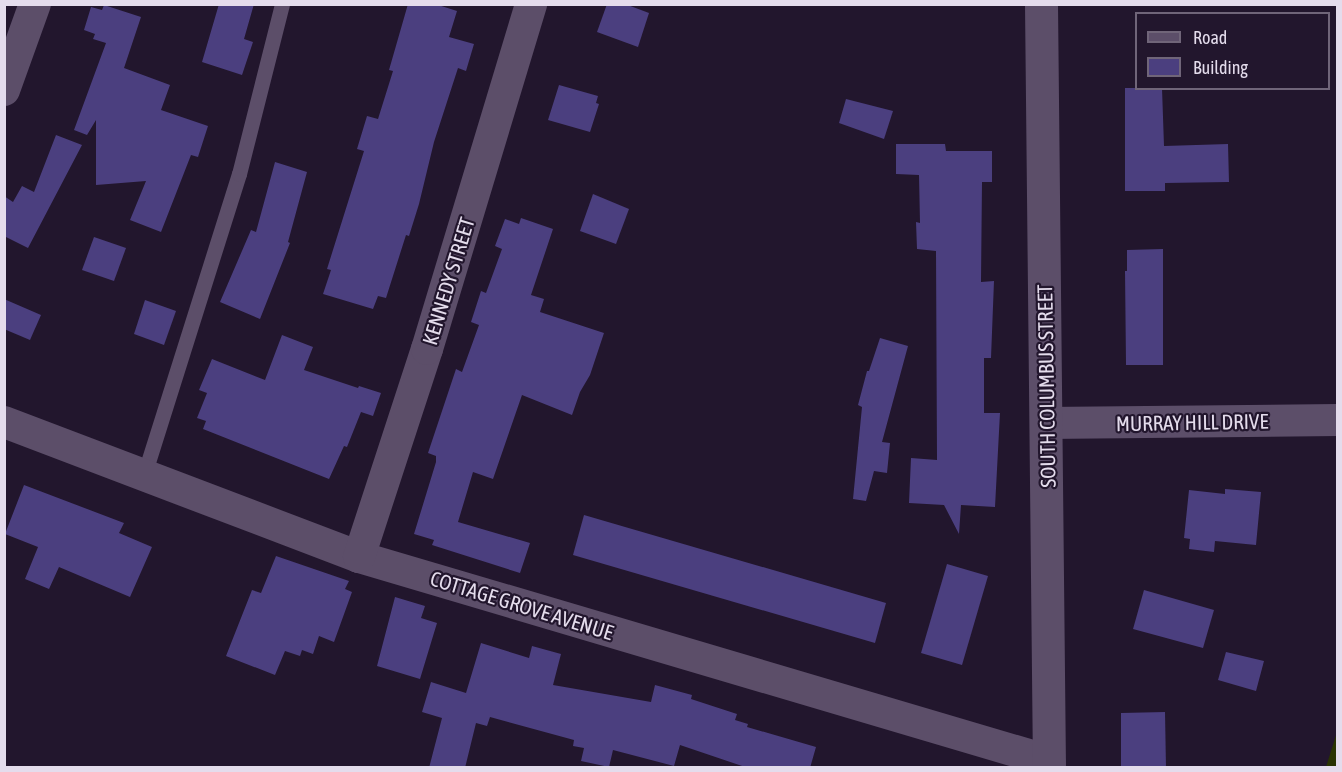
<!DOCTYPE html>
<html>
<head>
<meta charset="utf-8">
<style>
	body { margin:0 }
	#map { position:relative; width:1342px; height:772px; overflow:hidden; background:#22162d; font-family:"Asap Condensed",sans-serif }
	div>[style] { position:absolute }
	.green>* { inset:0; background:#293302 }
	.building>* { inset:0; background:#4b3f7f }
	.service>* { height:15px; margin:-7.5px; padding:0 7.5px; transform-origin:7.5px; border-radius:7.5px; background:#5c4e69 }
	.minor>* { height:32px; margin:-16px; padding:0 16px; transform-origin:16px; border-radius:16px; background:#5c4e69 }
	.tertiary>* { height:33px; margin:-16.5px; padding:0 16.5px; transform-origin:16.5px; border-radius:16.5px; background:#5c4e69 }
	span { translate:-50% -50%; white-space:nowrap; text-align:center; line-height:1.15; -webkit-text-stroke:4.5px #22162d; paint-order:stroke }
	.street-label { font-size:21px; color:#e4dcec }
	.frame { position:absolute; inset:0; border:6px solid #e4dcec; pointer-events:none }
	.legend { position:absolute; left:1135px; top:12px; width:195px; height:78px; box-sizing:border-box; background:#22162d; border:2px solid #706579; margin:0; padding:8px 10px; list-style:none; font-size:18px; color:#e4dcec }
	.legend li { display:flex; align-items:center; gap:12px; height:30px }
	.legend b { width:30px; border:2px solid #706579 }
</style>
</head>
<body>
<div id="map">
	<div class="green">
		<div style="clip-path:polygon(1337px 732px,1337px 767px,1326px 767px)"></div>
	</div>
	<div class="building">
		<div style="clip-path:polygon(219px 4px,254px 4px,244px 39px,253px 42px,242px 75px,202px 62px)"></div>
		<div style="clip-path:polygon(408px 4px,435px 4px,457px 11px,449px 37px,474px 44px,466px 71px,458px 68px,434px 142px,419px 204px,409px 236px,406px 235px,386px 298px,378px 296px,373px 309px,323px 294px,331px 270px,327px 269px,364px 151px,357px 149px,367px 116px,378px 119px,393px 71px,389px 70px)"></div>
		<div style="clip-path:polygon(607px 4px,625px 4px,649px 13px,638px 47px,597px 32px)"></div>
		<div style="clip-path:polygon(104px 5px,141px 17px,124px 68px,170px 85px,161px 110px,208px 126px,198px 157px,191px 155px,161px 232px,130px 220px,146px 181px,96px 185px,96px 120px,87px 135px,74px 130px,106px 43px,93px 39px,95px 34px,84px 30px,91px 7px,102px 10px)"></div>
		<div style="clip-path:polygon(559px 85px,598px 96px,596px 103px,599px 104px,590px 132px,548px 120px)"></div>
		<div style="clip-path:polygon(1125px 88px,1162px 88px,1164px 146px,1228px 144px,1229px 182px,1165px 183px,1165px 191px,1125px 191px)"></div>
		<div style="clip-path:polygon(846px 99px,893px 111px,884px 139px,839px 123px)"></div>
		<div style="clip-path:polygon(56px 135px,82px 145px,28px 248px,4px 236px,4px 196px,13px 202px,22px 186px,34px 192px)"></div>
		<div style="clip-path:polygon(896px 144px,945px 144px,946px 151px,992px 151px,992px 182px,982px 182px,981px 282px,994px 281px,991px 358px,984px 358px,984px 413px,1000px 413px,995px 507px,961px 505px,959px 534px,944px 505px,909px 503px,911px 458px,937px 460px,936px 251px,917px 249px,916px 222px,920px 223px,919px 175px,896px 174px)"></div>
		<div style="clip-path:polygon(275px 162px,307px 172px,288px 242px,290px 243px,260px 319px,220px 302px,251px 230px,256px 232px)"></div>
		<div style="clip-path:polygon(593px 194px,629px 209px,616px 244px,580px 231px)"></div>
		<div style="clip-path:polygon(521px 218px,553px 229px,531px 295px,544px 299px,540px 312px,604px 333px,590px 375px,580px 392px,572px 415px,522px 395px,493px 479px,473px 472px,458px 522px,530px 543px,520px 573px,432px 545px,434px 540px,414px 534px,436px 462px,436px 456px,428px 453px,456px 369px,462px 372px,479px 325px,471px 322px,481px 291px,486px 293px,502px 249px,495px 246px,505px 219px,519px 224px)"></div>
		<div style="clip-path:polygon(94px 237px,126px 248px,114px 281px,82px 270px)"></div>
		<div style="clip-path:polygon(1163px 249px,1163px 365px,1126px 365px,1125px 271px,1127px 271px,1127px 250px)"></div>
		<div style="clip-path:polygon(4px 299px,41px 315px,30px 340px,4px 329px)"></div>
		<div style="clip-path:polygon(145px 300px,176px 311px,164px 345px,134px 334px)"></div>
		<div style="clip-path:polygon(282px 335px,313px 347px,304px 370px,358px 388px,359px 386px,381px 393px,373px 416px,361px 412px,347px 447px,344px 446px,329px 479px,203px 429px,206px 421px,197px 418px,207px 393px,199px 390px,212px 359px,265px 380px)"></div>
		<div style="clip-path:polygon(880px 338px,908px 346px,882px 442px,890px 443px,887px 473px,874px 471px,866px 501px,853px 499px,862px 407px,858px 405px,867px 371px,869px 371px)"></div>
		<div style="clip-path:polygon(24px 485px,124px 523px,119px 533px,152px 547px,130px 597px,59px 567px,49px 589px,25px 579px,38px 547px,5px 534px)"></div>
		<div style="clip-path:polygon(1225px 489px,1261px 492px,1256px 545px,1215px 541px,1214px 552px,1189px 549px,1190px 539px,1184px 538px,1189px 490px,1225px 494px)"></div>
		<div style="clip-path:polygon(584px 515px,886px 603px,875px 643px,573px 555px)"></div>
		<div style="clip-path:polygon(276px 556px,349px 581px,345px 589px,352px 592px,334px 642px,319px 636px,313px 654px,302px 650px,300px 656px,285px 651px,275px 675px,226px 656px,252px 590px,261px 593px)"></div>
		<div style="clip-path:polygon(947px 564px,988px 576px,962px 665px,921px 653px)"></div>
		<div style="clip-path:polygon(1144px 590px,1214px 610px,1203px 648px,1133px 629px)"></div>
		<div style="clip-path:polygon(395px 597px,425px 606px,421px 618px,437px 623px,420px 679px,377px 666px)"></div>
		<div style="clip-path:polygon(481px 643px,529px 658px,532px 646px,561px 654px,553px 685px,651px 702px,655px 685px,692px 695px,691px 699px,737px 714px,735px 720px,748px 724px,747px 727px,816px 747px,810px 768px,748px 768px,680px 745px,674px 766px,613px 750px,609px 767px,581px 761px,584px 748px,573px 746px,574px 740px,490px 717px,487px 726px,476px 723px,465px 768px,429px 768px,442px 718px,422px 712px,431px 682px,466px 693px)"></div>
		<div style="clip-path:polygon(1226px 652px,1264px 661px,1256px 691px,1218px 680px)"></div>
		<div style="clip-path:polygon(1165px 712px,1166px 768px,1121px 768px,1121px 713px)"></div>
	</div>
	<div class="service">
		<div style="left:144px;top:475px;width:316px;rotate:-72.5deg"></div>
		<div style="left:239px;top:174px;width:175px;rotate:-75.8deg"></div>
	</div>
	<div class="minor">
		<div style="left:4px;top:90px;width:91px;rotate:-70.2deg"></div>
		<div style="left:4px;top:422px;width:380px;rotate:20.8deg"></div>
		<div style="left:359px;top:557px;width:720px;rotate:16.47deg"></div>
		<div style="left:1046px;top:423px;width:292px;rotate:-0.6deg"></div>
		<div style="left:359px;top:557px;width:219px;rotate:-71.9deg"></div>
		<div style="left:427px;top:349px;width:360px;rotate:-73.2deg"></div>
	</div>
	<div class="tertiary">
		<div style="left:1041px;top:4px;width:764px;rotate:89.4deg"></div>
	</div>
	<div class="street-label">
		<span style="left:448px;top:281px;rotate:-73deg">KENNEDY STREET</span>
		<span style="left:1046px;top:386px;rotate:-91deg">SOUTH COLUMBUS STREET</span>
		<span style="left:1192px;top:422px;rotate:-1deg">MURRAY HILL DRIVE</span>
		<span style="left:522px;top:605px;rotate:17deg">COTTAGE GROVE AVENUE</span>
	</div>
	<div class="frame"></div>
	<ul class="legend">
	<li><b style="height:8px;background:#5c4e69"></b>Road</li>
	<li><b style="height:16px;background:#4b3f7f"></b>Building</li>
	</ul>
</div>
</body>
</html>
